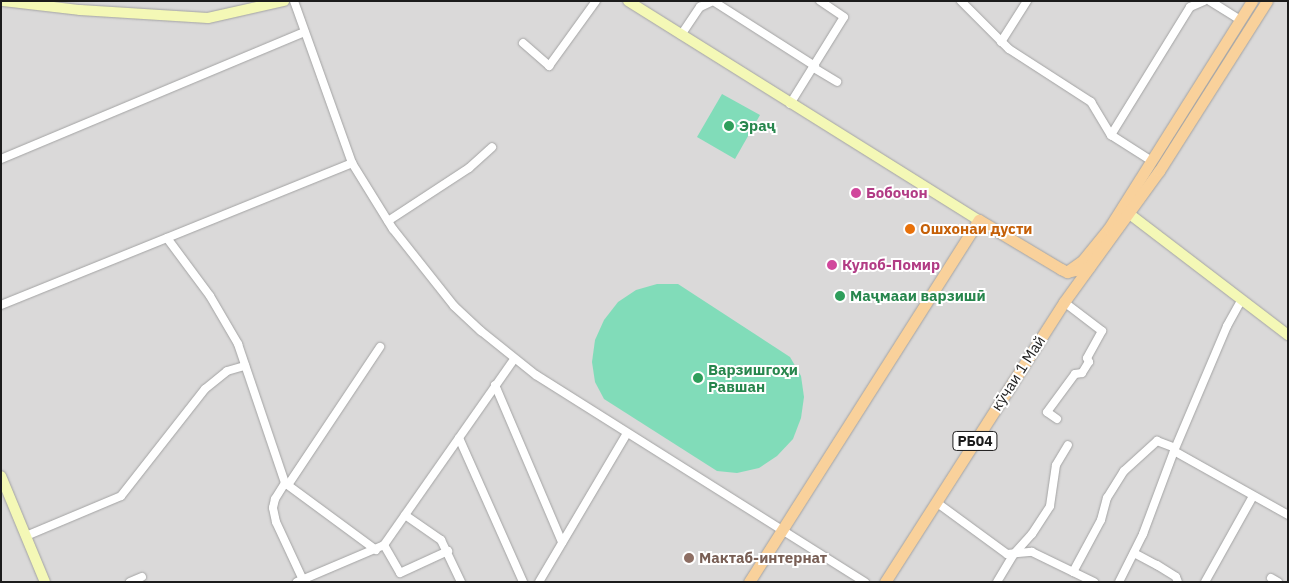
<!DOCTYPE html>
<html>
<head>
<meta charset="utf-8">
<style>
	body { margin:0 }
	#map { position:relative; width:1289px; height:583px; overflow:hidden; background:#edeae2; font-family:"IBM Plex Sans",sans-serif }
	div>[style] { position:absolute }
	.residential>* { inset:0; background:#dad9d9 }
	.pitch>* { inset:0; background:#81dcb9 }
	.roads { filter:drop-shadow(0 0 1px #a3a3a3) drop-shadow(0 0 1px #a3a3a3) }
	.street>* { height:8px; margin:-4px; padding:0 4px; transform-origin:4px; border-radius:4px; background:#fff }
	.secondary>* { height:10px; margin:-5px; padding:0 5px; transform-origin:5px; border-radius:5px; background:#f4f8b6 }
	.primary>* { height:11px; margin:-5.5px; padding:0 5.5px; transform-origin:5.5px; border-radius:5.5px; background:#f9d19b }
	.dots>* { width:14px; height:14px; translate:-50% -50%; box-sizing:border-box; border:2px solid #fff; border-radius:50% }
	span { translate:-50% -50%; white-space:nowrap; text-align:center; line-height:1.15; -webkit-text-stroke:4px #fff; paint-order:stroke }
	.shield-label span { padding:1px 4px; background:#fff; border:1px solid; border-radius:4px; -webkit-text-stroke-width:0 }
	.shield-label { font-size:14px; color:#1c1c1c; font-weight:700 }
	.leisure-label { font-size:15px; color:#27864d; font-weight:700 }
	.left { translate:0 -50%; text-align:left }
	.hotel-label { font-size:15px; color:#b23c85; font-weight:700 }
	.food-label { font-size:15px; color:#c56008; font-weight:700 }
	.street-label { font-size:15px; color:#1c1c1c }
	.education-label { font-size:15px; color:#785e54; font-weight:700 }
	.frame { position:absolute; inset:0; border:2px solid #1c1c1c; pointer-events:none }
</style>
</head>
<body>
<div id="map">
	<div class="residential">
		<div style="clip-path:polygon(1px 1px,1288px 1px,1288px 582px,1px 582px)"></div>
	</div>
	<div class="pitch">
		<div style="clip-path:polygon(722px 94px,760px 115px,735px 159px,697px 137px)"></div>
		<div style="clip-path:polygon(657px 284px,678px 284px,790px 357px,801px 376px,804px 397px,801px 418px,793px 439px,777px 456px,759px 468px,737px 473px,717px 471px,604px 399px,595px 382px,592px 362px,595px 340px,604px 320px,618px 302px,636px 290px)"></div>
	</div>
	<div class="roads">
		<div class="street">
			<div style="left:294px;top:1px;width:172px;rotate:70.3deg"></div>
			<div style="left:352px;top:163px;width:78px;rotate:58.2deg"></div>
			<div style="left:393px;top:229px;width:98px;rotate:51.6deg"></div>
			<div style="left:454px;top:306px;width:37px;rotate:43deg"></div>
			<div style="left:481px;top:331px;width:70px;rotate:38.7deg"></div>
			<div style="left:536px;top:375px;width:389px;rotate:32.2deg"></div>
			<div style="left:961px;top:1px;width:68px;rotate:45deg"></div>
			<div style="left:1009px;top:49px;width:98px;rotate:32.9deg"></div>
			<div style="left:1091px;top:102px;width:39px;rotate:59deg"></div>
			<div style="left:1111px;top:135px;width:49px;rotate:32.4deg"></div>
			<div style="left:1210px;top:1px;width:36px;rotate:32deg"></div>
			<div style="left:681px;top:35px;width:34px;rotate:-56deg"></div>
			<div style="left:700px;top:7px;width:14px;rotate:-25deg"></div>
			<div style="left:713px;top:1px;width:121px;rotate:32.5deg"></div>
			<div style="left:1001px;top:42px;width:49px;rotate:-57.6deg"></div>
			<div style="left:523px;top:43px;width:35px;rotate:41deg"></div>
			<div style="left:549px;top:66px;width:80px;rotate:-54.1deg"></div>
			<div style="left:814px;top:68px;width:27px;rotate:31deg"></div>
			<div style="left:790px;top:104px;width:102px;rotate:-58.2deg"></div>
			<div style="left:844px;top:17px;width:29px;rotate:-146deg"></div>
			<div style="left:1111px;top:135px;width:150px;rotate:-58.3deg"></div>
			<div style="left:1190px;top:7px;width:15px;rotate:-23deg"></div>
			<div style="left:1px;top:159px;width:329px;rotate:-22.7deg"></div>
			<div style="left:388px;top:221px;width:97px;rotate:-33.2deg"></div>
			<div style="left:469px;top:168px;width:31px;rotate:-42deg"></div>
			<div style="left:167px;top:238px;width:72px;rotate:53.4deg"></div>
			<div style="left:210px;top:296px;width:56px;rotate:59.7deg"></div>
			<div style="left:238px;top:344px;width:147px;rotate:71.3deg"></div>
			<div style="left:285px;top:483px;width:113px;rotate:36.4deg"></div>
			<div style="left:1px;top:305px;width:379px;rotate:-22deg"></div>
			<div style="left:495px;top:385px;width:171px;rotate:66.9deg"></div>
			<div style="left:1057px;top:419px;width:12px;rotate:-145deg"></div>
			<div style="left:1047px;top:412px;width:47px;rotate:-53.6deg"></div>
			<div style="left:1075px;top:374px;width:7px;rotate:-8deg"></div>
			<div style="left:1082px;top:373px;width:13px;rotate:-58deg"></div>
			<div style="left:1089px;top:362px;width:4px;rotate:-117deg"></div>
			<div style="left:1087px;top:358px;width:31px;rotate:-61deg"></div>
			<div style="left:1102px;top:331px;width:48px;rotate:-142.7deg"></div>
			<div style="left:459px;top:438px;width:158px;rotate:66deg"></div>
			<div style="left:1174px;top:451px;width:131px;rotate:29.3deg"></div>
			<div style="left:285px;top:483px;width:19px;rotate:122deg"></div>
			<div style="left:275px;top:499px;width:9px;rotate:103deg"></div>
			<div style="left:273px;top:508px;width:14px;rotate:78deg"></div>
			<div style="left:276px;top:522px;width:66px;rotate:65deg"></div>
			<div style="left:288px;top:485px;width:166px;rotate:-56.3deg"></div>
			<div style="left:936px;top:502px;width:88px;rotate:36.2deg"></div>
			<div style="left:1007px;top:554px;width:25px;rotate:-5deg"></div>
			<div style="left:1032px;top:552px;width:69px;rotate:25.8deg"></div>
			<div style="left:405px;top:515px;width:44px;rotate:34.8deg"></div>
			<div style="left:441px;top:540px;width:47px;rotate:64.5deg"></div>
			<div style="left:26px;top:536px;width:103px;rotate:-22.8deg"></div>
			<div style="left:121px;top:496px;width:136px;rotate:-51.9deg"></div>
			<div style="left:205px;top:389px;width:28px;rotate:-39deg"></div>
			<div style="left:227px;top:371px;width:19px;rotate:-16deg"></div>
			<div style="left:384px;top:545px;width:32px;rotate:60deg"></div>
			<div style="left:400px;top:573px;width:53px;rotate:-24.6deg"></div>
			<div style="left:1134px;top:553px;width:26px;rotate:28deg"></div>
			<div style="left:1157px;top:565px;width:22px;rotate:32deg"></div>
			<div style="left:1176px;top:577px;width:5px;rotate:68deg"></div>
			<div style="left:1073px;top:572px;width:59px;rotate:-61.7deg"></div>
			<div style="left:1101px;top:520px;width:23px;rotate:-75deg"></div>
			<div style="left:1107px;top:498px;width:32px;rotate:-58deg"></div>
			<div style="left:1124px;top:471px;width:45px;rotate:-42.3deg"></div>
			<div style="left:1157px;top:441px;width:19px;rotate:21deg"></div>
			<div style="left:1271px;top:578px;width:8px;rotate:30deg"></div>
			<div style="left:130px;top:582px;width:13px;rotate:-23deg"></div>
			<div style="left:297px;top:582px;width:95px;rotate:-23deg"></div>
			<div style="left:384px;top:545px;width:227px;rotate:-55deg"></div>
			<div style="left:539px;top:582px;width:173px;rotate:-59.4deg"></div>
			<div style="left:997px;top:582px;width:31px;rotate:-59deg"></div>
			<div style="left:1013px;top:555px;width:28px;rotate:-48deg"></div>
			<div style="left:1032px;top:534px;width:33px;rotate:-57deg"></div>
			<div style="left:1050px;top:506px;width:41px;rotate:-81.7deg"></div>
			<div style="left:1056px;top:465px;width:23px;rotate:-59deg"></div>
			<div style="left:1119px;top:582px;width:54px;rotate:-63.4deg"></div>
			<div style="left:1143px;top:534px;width:89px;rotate:-69.5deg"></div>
			<div style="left:1174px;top:451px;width:136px;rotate:-67deg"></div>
			<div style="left:1227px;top:326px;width:29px;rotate:-61deg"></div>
			<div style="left:1205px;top:582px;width:98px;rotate:-60.8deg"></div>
		</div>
		<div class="secondary">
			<div style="left:3px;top:1px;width:78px;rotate:6.7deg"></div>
			<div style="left:80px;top:10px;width:128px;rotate:3.6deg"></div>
			<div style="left:208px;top:18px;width:78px;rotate:-12.6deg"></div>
			<div style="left:628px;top:1px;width:414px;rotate:32deg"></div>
			<div style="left:1123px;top:209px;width:208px;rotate:37.4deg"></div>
			<div style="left:1px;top:476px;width:115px;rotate:67.5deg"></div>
		</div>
		<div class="primary">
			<div style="left:1068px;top:271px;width:19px;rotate:-36deg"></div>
			<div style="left:1083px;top:260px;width:41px;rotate:-50.9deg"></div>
			<div style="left:1109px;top:228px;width:268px;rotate:-57.8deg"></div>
			<div style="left:749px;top:582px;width:429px;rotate:-57.6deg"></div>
			<div style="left:979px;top:220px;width:96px;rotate:30.9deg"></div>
			<div style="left:1061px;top:269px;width:7px;rotate:27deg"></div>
			<div style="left:1067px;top:272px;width:23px;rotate:-13deg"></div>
			<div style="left:885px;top:582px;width:332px;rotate:-57.4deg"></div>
			<div style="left:1064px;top:302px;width:162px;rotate:-54.1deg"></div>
			<div style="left:1159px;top:171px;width:201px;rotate:-57.6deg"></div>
		</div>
	</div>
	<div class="dots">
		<div style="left:729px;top:126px;background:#2e9e5b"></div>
		<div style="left:856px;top:193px;background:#d1479c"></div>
		<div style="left:910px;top:229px;background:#e8710a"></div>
		<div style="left:832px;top:265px;background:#d1479c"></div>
		<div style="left:840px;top:296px;background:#2e9e5b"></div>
		<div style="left:698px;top:378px;background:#2e9e5b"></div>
		<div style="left:689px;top:558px;background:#8d6e63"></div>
	</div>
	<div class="shield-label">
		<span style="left:975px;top:441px">РБ04</span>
	</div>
	<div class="leisure-label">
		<span class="left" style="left:739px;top:126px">Эраҷ</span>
		<span class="left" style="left:850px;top:296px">Маҷмааи варзишӣ</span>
		<span class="left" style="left:708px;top:378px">Варзишгоҳи<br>Равшан</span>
	</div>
	<div class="hotel-label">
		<span class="left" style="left:866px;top:193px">Бобочон</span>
		<span class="left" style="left:842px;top:265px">Кулоб-Помир</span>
	</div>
	<div class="food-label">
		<span class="left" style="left:920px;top:229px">Ошхонаи дусти</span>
	</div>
	<div class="street-label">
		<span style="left:1018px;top:373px;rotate:-57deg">кӯчаи 1 Май</span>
	</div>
	<div class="education-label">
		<span class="left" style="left:699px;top:558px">Мактаб-интернат</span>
	</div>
	<div class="frame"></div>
</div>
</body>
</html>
